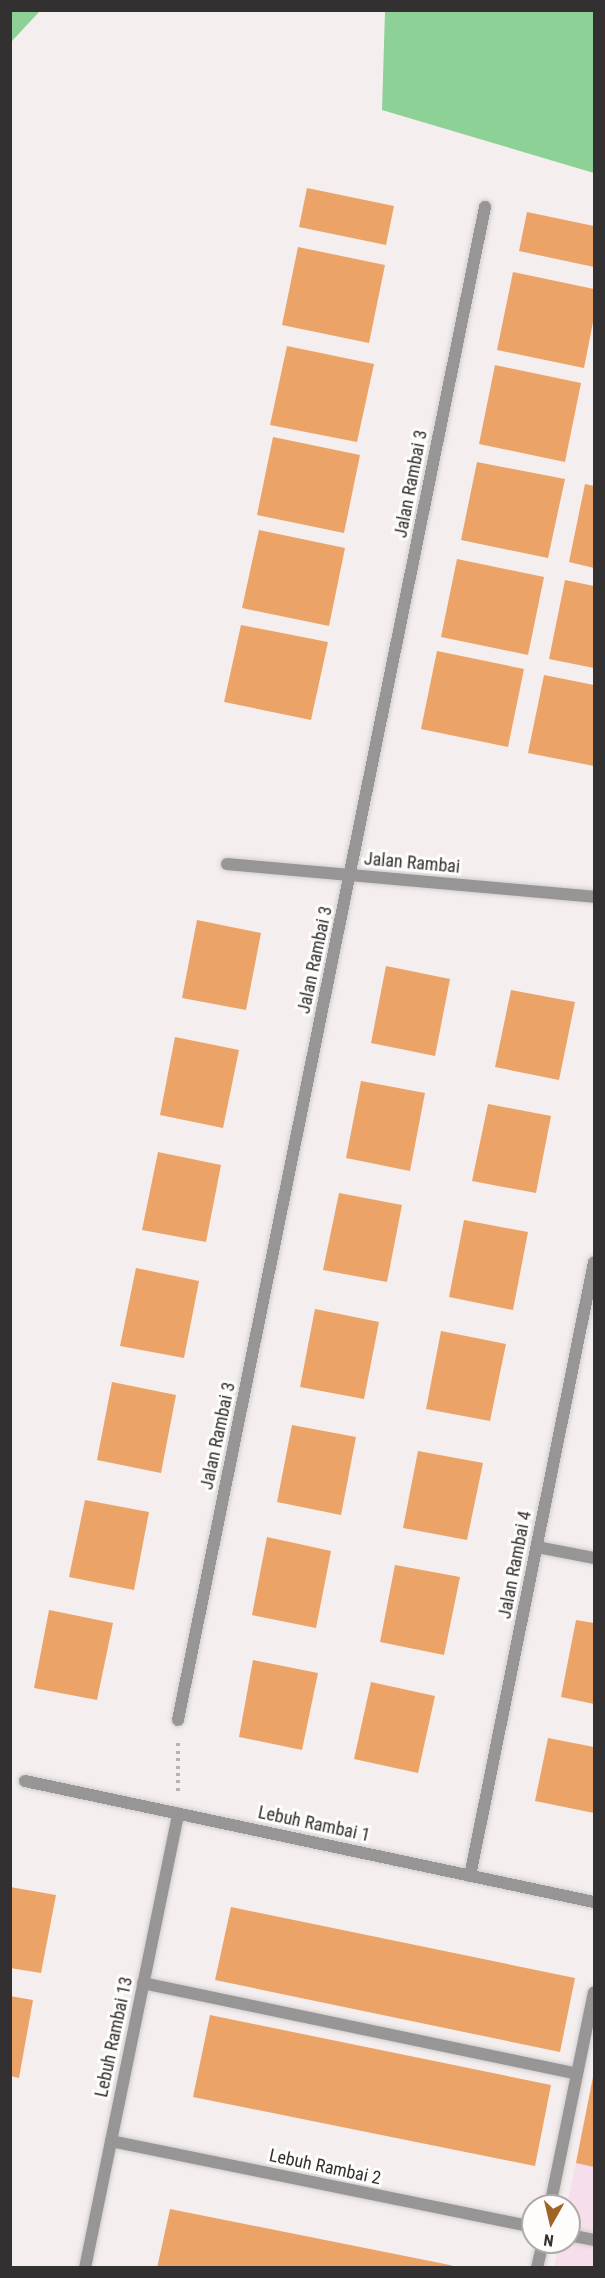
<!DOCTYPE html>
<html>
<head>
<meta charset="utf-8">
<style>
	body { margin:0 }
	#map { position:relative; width:605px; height:2278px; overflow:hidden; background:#f4efee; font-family:"Roboto Condensed",sans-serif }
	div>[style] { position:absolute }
	.commercial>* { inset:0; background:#f6dfeb }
	.green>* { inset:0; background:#8dd197 }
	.building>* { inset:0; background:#eca368 }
	.path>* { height:4px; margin-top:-2px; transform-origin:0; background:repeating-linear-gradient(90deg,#b7b3b2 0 3px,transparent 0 7.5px) }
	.roads { filter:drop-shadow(0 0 2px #d1cdcc) drop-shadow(0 0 2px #d1cdcc) }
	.lane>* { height:12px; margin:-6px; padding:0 6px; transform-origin:6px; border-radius:6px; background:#979595 }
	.street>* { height:12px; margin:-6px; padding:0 6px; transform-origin:6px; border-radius:6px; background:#979595 }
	span { translate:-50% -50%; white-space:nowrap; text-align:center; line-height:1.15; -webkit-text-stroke:6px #fffdfc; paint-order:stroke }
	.street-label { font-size:18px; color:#323030 }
	.frame { position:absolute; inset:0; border:12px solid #323030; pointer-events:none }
	.north { position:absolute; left:521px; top:2194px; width:60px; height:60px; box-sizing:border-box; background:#fffdfc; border:2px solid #adabaa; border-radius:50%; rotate:188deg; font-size:16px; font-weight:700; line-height:24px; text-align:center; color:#323030 }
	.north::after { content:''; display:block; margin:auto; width:21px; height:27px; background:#9f6325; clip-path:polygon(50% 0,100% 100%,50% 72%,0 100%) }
</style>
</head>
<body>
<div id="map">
	<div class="commercial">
		<div style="clip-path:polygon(594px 2072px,594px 2267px,554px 2268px,559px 2242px,569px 2242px,567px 2206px)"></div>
	</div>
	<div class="green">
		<div style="clip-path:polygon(11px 10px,40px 11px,11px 42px,10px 11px)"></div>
		<div style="clip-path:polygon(385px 11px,594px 11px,594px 173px,382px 110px)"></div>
	</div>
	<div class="building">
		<div style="clip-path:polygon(307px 188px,394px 206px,386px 245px,299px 227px)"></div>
		<div style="clip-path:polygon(527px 212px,594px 226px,594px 267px,519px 251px)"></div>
		<div style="clip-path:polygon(298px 247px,385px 265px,369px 343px,282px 325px)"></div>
		<div style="clip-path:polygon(513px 272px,594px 289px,594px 317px,584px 368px,497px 350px)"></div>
		<div style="clip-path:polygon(287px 346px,374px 364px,357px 442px,270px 425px)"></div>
		<div style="clip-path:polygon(495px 365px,581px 383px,565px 462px,479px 444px)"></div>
		<div style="clip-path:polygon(273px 437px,360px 455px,344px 533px,257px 515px)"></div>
		<div style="clip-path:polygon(477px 462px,565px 479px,548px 558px,461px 540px)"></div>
		<div style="clip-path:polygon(585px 484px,594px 486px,594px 568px,569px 562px)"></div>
		<div style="clip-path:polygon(259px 530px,345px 548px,329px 626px,242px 608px)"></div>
		<div style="clip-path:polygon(457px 559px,544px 577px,528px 655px,441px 637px)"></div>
		<div style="clip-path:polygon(565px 580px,594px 586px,594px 668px,549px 659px)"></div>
		<div style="clip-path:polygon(241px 625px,328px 642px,311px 720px,224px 702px)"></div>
		<div style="clip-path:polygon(437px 651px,524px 669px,508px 747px,421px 729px)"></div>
		<div style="clip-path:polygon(544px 675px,594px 685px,594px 766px,528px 753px)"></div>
		<div style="clip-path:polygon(197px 920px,261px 933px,246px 1010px,182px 998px)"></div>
		<div style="clip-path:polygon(386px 966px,450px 979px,435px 1056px,371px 1043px)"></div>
		<div style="clip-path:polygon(511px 990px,575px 1002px,559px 1080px,495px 1067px)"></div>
		<div style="clip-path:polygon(175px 1037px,239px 1050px,223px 1128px,160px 1115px)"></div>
		<div style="clip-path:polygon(361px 1081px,425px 1093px,410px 1171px,346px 1158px)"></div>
		<div style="clip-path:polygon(488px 1104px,551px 1116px,536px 1193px,472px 1181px)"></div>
		<div style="clip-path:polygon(158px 1152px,221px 1165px,206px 1242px,142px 1230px)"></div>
		<div style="clip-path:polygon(339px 1193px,402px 1205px,387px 1282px,323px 1270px)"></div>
		<div style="clip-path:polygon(464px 1220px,528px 1232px,513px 1310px,449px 1297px)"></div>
		<div style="clip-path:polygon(136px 1268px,199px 1281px,184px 1358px,120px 1346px)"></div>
		<div style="clip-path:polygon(315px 1309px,379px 1322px,364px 1399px,300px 1387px)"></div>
		<div style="clip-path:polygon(441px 1331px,506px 1344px,490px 1421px,426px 1409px)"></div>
		<div style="clip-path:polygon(112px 1382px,176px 1395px,161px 1473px,97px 1460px)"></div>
		<div style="clip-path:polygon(292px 1425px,356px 1437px,341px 1515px,277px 1502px)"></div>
		<div style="clip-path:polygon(418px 1451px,483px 1463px,467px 1540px,403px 1528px)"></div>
		<div style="clip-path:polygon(85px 1500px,149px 1512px,134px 1590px,69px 1577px)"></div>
		<div style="clip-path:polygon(267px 1537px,331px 1551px,316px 1628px,252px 1615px)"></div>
		<div style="clip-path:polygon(395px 1565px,460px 1577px,444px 1655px,380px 1642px)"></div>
		<div style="clip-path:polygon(49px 1610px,113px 1623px,97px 1700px,34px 1688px)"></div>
		<div style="clip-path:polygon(576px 1620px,594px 1623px,594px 1704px,561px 1697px)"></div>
		<div style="clip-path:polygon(253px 1660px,318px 1673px,302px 1750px,239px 1737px)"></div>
		<div style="clip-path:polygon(371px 1682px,435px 1696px,418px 1773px,354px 1759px)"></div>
		<div style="clip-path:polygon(548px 1738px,594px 1747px,594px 1813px,535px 1801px)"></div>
		<div style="clip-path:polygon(10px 1887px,56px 1895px,41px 1973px,10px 1968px)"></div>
		<div style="clip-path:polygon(231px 1907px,575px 1978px,560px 2052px,215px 1980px)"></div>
		<div style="clip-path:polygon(10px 1996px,33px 2000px,19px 2078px,10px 2076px)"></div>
		<div style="clip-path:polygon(210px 2015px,551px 2085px,535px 2166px,193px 2097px)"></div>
		<div style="clip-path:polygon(593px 2077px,594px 2077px,594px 2167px,576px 2163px)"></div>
		<div style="clip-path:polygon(170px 2209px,450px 2265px,459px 2268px,157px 2268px)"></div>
	</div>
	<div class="path">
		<div style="left:178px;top:1791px;width:50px;rotate:-90deg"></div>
	</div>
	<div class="roads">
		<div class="lane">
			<div style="left:143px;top:1983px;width:443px;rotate:11.8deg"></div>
			<div style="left:550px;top:2206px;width:218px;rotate:-78.4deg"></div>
			<div style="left:537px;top:2268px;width:27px;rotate:-77deg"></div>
		</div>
		<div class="street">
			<div style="left:227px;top:864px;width:368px;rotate:5.1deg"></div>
			<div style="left:537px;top:1547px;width:58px;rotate:10.9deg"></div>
			<div style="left:178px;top:1720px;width:1544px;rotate:-78.53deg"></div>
			<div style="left:25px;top:1781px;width:582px;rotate:12.01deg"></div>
			<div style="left:470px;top:1876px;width:626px;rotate:-78.58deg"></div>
			<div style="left:111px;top:2141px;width:431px;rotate:11.5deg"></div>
			<div style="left:569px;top:2235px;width:25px;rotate:11deg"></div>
			<div style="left:85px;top:2268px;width:464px;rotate:-78.4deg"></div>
		</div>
	</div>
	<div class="street-label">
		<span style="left:411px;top:484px;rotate:-79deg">Jalan Rambai 3</span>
		<span style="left:412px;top:863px;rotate:5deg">Jalan Rambai</span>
		<span style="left:315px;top:960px;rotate:-78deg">Jalan Rambai 3</span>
		<span style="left:218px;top:1436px;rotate:-78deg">Jalan Rambai 3</span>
		<span style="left:515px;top:1565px;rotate:-79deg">Jalan Rambai 4</span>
		<span style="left:314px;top:1824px;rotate:12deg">Lebuh Rambai 1</span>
		<span style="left:114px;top:2037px;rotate:-78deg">Lebuh Rambai 13</span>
		<span style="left:325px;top:2167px;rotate:12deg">Lebuh Rambai 2</span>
	</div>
	<div class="frame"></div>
	<div class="north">N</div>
</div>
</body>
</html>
